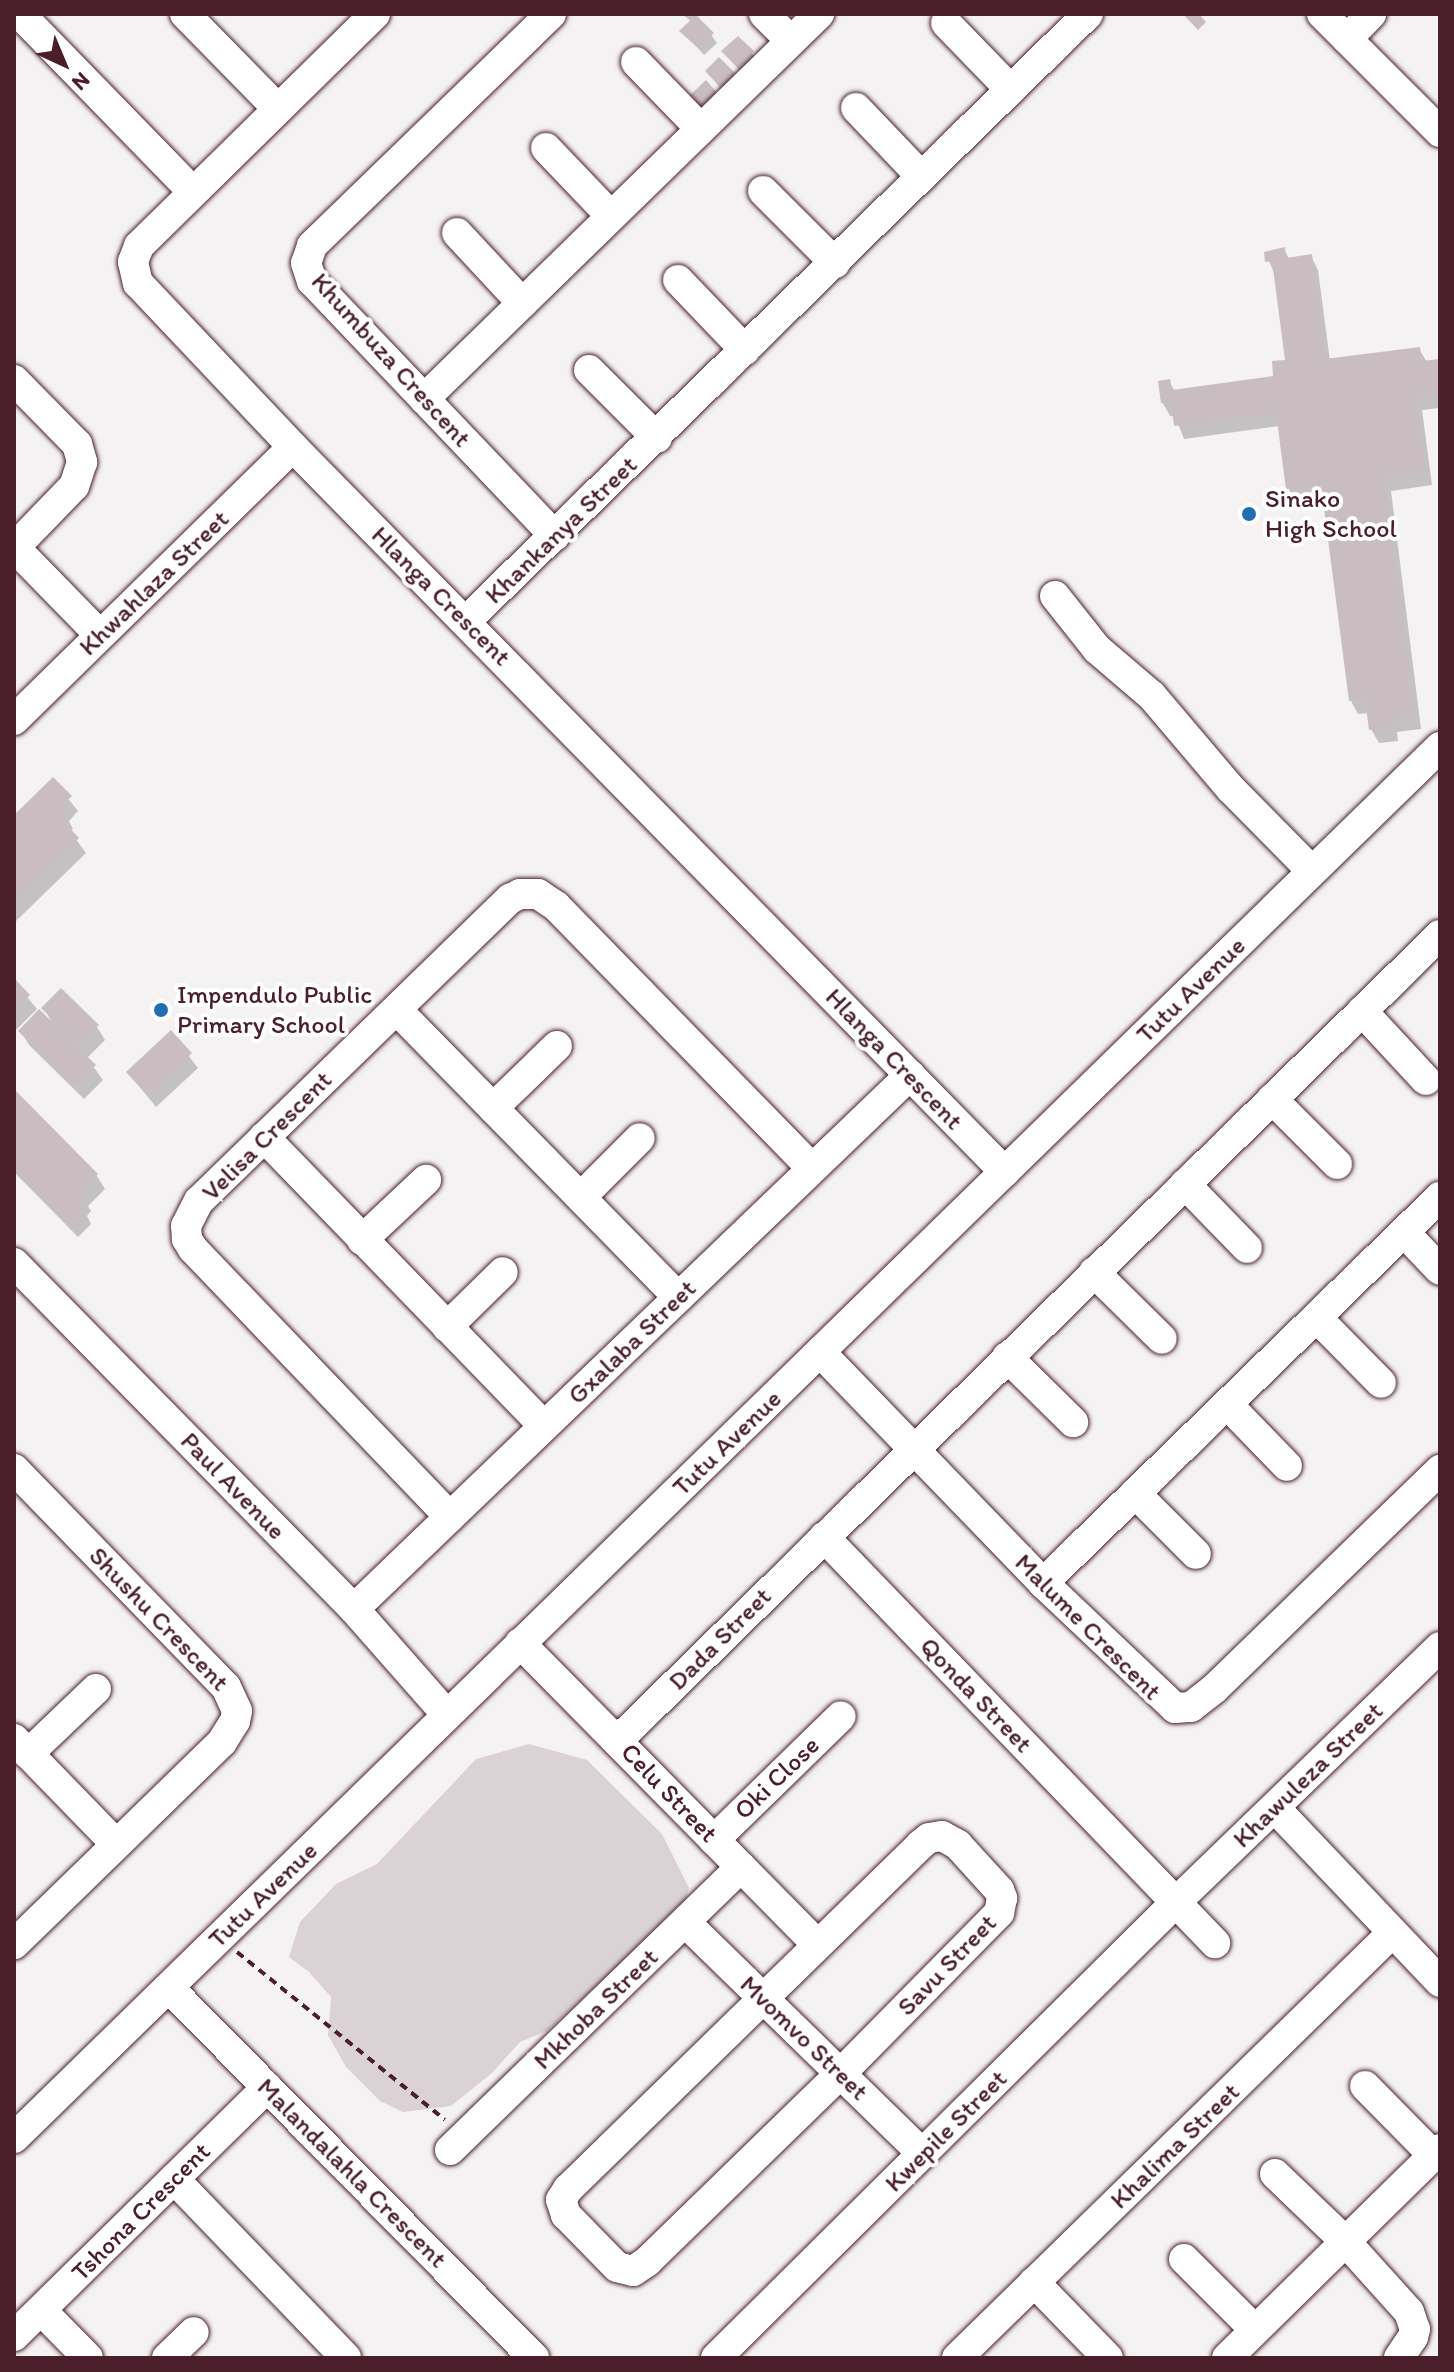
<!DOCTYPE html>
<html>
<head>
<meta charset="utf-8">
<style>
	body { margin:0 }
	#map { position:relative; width:1454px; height:2372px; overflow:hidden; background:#f4f2f2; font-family:Itim,sans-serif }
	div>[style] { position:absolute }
	.green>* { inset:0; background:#dbd2d5 }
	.shadow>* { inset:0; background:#0003 }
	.building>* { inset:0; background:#cabdc1 }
	.path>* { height:4px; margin-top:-2px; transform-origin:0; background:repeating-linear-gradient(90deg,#4a1f2b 0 8px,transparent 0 14px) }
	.roads { filter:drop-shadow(0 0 2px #4a1f2b) drop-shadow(0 0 2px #4a1f2b) }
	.minor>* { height:30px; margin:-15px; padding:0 15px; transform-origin:15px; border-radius:15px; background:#fff }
	.dots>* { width:22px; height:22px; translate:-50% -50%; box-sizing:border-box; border:4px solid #fff; border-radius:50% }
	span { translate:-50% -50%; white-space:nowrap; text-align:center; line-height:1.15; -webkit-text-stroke:8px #fff; paint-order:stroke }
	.street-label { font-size:26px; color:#4a1f2b }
	.poi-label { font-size:26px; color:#4a1f2b }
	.left { translate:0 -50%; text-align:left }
	.frame { position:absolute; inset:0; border:16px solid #4a1f2b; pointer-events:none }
	.north { position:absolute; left:24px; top:24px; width:80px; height:80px; -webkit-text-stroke:6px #fff; paint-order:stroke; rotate:136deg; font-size:22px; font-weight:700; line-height:32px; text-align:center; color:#4a1f2b }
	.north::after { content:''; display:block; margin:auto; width:28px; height:36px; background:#4a1f2b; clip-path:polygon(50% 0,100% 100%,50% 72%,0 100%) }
</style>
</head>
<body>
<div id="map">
	<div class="green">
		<div style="clip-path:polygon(529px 1744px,587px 1760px,662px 1834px,689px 1888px,684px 1907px,547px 2031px,520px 2042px,492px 2073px,451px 2106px,403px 2112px,380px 2101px,346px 2067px,328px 2035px,331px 1997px,309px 1972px,289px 1957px,300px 1922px,336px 1884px,377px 1864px,476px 1759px)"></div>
	</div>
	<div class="shadow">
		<div style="clip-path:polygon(682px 14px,696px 14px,717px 43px,704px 55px,682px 31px,692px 22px)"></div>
		<div style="clip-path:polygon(724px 52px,752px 53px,757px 61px,744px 76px)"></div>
		<div style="clip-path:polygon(707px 71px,733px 74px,738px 83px,726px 95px)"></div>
		<div style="clip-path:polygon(1284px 249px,1289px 259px,1311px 256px,1318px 270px,1330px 361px,1419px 349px,1427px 362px,1438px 361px,1440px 365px,1440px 408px,1422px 410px,1432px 485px,1391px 491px,1421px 729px,1397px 732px,1398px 741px,1379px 743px,1371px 729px,1369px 713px,1358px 714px,1351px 701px,1325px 498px,1296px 502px,1288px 488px,1280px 426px,1184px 439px,1175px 416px,1170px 416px,1162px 402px,1169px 381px,1175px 392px,1276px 378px,1287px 361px,1275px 275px,1266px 254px)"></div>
		<div style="clip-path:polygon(53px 780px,78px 811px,69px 821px,73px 829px,70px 831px,86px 853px,14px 923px,14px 818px)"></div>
		<div style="clip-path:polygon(14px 981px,37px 1009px,14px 1032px)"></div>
		<div style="clip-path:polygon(44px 1008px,97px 1027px,105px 1040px,87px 1058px,103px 1080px,84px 1099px,29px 1045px,21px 1032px,52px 1023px)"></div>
		<div style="clip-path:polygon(171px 1033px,198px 1068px,156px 1107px,128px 1072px)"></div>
		<div style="clip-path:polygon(14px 1091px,97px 1176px,105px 1189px,88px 1206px,91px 1211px,87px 1216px,91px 1224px,78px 1237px,14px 1172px)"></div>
	</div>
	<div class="building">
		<div style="clip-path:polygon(1183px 14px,1199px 14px,1206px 22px,1198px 30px)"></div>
		<div style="clip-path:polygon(696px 15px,714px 33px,698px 48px,679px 31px)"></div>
		<div style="clip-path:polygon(738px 36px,754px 51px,738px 68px,721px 51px)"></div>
		<div style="clip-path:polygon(719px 57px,735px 73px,720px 87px,705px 71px)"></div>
		<div style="clip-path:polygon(706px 80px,720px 96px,701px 117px,684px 101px)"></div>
		<div style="clip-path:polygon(1285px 247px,1286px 258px,1312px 254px,1325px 359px,1420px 347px,1422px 361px,1439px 359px,1440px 394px,1416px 397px,1425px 472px,1384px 477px,1414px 715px,1390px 718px,1392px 727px,1369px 730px,1365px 699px,1349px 701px,1321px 485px,1286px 489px,1276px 413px,1174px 426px,1171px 402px,1161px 403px,1158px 381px,1170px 379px,1172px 390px,1273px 376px,1272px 361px,1285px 360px,1272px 261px,1265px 262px,1264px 252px)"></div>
		<div style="clip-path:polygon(53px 777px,72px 796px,61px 807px,67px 814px,61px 819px,79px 838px,14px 902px,14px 815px)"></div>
		<div style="clip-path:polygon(14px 978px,30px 995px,14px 1011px)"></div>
		<div style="clip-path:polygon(61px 988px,99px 1025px,79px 1045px,41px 1008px)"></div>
		<div style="clip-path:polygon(39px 1009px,96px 1065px,75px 1087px,18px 1031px)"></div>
		<div style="clip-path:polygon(171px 1030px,192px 1053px,147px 1095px,126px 1072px)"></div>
		<div style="clip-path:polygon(14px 1089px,98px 1174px,80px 1192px,85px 1197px,78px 1203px,85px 1209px,69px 1225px,14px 1168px)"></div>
	</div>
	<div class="path">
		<div style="left:237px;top:1952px;width:267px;rotate:38.9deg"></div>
	</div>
	<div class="roads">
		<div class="minor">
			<div style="left:20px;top:14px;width:248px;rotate:45.8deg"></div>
			<div style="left:185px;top:14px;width:133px;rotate:45.6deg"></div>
			<div style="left:375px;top:14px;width:331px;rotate:135.5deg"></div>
			<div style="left:139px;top:246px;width:17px;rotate:111deg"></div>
			<div style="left:133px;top:262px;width:22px;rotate:77deg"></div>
			<div style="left:138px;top:283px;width:226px;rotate:46.6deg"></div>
			<div style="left:293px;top:447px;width:1016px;rotate:45.52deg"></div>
			<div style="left:551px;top:14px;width:333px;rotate:135.9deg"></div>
			<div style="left:312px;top:246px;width:18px;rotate:109deg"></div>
			<div style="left:306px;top:263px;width:19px;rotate:72deg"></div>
			<div style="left:312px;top:281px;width:352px;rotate:46.4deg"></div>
			<div style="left:764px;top:14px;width:38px;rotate:45deg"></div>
			<div style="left:1322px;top:14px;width:167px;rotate:45deg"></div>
			<div style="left:946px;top:23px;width:93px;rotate:45.9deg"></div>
			<div style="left:1347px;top:39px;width:35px;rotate:-46deg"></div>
			<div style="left:636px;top:62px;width:93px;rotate:45.9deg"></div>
			<div style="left:856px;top:108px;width:95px;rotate:46.3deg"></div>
			<div style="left:546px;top:148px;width:94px;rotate:46.3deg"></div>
			<div style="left:763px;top:191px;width:102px;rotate:45deg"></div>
			<div style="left:457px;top:233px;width:96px;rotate:47.1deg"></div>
			<div style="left:678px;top:280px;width:97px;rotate:46.3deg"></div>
			<div style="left:589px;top:370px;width:96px;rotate:45deg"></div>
			<div style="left:14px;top:380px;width:90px;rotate:45.5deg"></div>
			<div style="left:77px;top:444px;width:19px;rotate:74deg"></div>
			<div style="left:82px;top:462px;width:25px;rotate:108deg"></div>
			<div style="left:74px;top:486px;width:85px;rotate:134deg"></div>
			<div style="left:424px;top:399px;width:552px;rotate:-44.27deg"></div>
			<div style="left:14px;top:547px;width:123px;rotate:45.7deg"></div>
			<div style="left:1055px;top:596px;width:68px;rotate:51.6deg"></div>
			<div style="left:1097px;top:649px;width:72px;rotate:40.5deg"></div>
			<div style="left:1152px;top:696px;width:122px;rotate:49.7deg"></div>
			<div style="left:1231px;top:789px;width:115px;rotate:45.4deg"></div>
			<div style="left:466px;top:621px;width:869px;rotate:-44.3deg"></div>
			<div style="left:14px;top:720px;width:390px;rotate:-44.4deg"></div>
			<div style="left:397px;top:1010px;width:402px;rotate:45.6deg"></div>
			<div style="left:1362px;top:1011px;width:94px;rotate:47.2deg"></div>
			<div style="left:1272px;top:1099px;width:92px;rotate:45deg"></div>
			<div style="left:493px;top:1108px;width:89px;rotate:-44.1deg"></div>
			<div style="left:264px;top:1137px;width:402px;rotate:45.9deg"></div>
			<div style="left:1185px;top:1184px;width:89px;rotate:45.9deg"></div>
			<div style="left:581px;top:1197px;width:83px;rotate:-45deg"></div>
			<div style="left:1404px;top:1232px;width:52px;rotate:46.5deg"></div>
			<div style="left:362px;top:1240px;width:88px;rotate:-43.2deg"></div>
			<div style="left:14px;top:1263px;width:485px;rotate:45.5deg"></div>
			<div style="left:354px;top:1609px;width:141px;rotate:48.7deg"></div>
			<div style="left:1094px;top:1272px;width:95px;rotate:44.6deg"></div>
			<div style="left:1317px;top:1318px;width:91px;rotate:45.4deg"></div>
			<div style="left:447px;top:1327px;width:78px;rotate:-44.5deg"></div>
			<div style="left:820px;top:1352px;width:321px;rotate:46deg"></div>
			<div style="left:1043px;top:1583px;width:182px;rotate:43.4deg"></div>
			<div style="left:1175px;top:1708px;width:16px;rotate:-4deg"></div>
			<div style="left:1191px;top:1707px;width:29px;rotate:-38deg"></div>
			<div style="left:1214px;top:1689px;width:315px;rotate:-44.1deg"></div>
			<div style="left:1007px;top:1357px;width:93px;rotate:44.6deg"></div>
			<div style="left:1227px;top:1404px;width:86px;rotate:45.9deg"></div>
			<div style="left:14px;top:1469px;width:304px;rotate:45.8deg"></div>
			<div style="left:226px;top:1687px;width:26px;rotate:65deg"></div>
			<div style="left:237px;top:1711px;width:10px;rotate:101deg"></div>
			<div style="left:235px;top:1721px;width:25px;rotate:122deg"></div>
			<div style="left:222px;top:1742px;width:290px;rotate:135.8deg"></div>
			<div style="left:1135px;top:1493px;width:86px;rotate:45deg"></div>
			<div style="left:450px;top:1517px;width:371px;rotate:-133.8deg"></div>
			<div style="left:193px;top:1249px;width:12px;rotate:-121deg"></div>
			<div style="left:187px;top:1239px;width:13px;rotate:-94deg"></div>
			<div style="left:186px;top:1226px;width:28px;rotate:-63deg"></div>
			<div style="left:199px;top:1201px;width:434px;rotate:-44.2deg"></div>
			<div style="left:510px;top:899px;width:11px;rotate:-27deg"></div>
			<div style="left:520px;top:894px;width:18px"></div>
			<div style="left:538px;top:894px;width:22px;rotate:34deg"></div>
			<div style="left:556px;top:906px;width:366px;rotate:45.7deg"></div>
			<div style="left:824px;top:1537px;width:564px;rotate:46.08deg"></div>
			<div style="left:1043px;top:1583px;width:554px;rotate:-44.2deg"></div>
			<div style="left:354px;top:1609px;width:771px;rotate:-43.84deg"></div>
			<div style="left:520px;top:1643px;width:423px;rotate:45.4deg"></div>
			<div style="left:14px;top:1739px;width:146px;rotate:45.8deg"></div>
			<div style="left:617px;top:1741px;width:1152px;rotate:-44.4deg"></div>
			<div style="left:28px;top:1754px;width:94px;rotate:-43.7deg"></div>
			<div style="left:1275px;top:1808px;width:240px;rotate:46.5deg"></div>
			<div style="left:942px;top:1836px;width:18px;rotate:29deg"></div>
			<div style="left:958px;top:1845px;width:61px;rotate:47.7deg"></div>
			<div style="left:999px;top:1890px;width:9px;rotate:69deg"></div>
			<div style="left:1002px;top:1898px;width:15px;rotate:101deg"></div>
			<div style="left:999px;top:1913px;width:226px;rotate:134.6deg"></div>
			<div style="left:840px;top:2074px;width:268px;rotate:135.8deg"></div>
			<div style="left:648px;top:2261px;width:18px;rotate:146deg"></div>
			<div style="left:633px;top:2271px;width:16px;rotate:-166deg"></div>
			<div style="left:617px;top:2267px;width:73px;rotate:-134.4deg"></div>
			<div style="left:566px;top:2215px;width:16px;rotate:-108deg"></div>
			<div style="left:561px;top:2200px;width:13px;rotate:-58deg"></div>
			<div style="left:568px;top:2189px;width:492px;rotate:-44.3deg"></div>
			<div style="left:920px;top:1845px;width:11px;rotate:-38deg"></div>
			<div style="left:929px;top:1838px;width:13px;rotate:-9deg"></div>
			<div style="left:714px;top:1840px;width:177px;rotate:-44.3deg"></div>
			<div style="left:685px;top:1922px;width:332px;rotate:44.3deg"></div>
			<div style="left:169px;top:1988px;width:520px;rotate:45.39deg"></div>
			<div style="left:1365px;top:2086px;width:98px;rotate:45.4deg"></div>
			<div style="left:14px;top:2138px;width:1992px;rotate:-44.29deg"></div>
			<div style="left:450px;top:2150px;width:406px;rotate:-44.2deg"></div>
			<div style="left:1275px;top:2174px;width:98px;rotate:43.8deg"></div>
			<div style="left:1346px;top:2242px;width:94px;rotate:48deg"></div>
			<div style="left:1409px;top:2312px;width:18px;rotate:71deg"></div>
			<div style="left:1415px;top:2329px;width:8px;rotate:104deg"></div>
			<div style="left:1413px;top:2337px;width:25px;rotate:124deg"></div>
			<div style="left:174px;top:2179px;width:248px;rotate:46.1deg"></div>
			<div style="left:1184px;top:2259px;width:100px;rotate:45deg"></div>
			<div style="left:1034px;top:2282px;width:106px;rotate:45.8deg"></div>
			<div style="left:41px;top:2310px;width:67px;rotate:45.6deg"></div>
			<div style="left:14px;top:2336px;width:355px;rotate:-44.5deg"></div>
			<div style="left:167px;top:2358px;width:37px;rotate:-44deg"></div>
			<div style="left:716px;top:2358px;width:648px;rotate:-44.75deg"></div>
			<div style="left:1176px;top:1902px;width:367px;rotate:-44deg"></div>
			<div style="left:957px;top:2358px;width:608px;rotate:-44.33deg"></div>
			<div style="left:1227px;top:2358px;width:298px;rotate:-44.5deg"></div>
		</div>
	</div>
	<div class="dots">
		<div style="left:1249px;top:514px;background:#1f6fb2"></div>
		<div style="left:161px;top:1010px;background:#1f6fb2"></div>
	</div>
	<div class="street-label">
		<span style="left:391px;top:360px;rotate:48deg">Khumbuza Crescent</span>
		<span style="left:561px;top:530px;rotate:-44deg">Khankanya Street</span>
		<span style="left:154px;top:583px;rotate:-44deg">Khwahlaza Street</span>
		<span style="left:441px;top:596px;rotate:45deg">Hlanga Crescent</span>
		<span style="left:1191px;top:990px;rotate:-44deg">Tutu Avenue</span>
		<span style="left:894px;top:1059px;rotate:46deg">Hlanga Crescent</span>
		<span style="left:267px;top:1136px;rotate:-45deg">Velisa Crescent</span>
		<span style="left:632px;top:1342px;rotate:-44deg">Gxalaba Street</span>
		<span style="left:727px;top:1443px;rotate:-44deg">Tutu Avenue</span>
		<span style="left:233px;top:1486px;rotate:46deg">Paul Avenue</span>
		<span style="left:159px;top:1619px;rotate:46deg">Shushu Crescent</span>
		<span style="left:1088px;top:1627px;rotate:45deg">Malume Crescent</span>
		<span style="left:720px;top:1639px;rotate:-45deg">Dada Street</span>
		<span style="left:976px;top:1695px;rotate:46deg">Qonda Street</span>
		<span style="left:1308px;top:1775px;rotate:-44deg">Khawuleza Street</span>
		<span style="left:777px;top:1778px;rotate:-44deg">Oki Close</span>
		<span style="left:669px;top:1793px;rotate:46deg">Celu Street</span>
		<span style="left:263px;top:1895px;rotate:-44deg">Tutu Avenue</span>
		<span style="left:947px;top:1965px;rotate:-46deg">Savu Street</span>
		<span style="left:596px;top:2009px;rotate:-44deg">Mkhoba Street</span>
		<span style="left:804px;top:2038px;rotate:44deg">Mvomvo Street</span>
		<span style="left:946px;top:2131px;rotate:-45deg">Kwepile Street</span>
		<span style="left:1175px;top:2146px;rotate:-44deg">Khalima Street</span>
		<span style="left:352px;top:2173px;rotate:45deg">Malandalahla Crescent</span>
		<span style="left:141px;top:2212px;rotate:-45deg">Tshona Crescent</span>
	</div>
	<div class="poi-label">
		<span class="left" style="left:1265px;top:514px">Sinako<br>High School</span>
		<span class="left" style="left:177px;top:1010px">Impendulo Public<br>Primary School</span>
	</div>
	<div class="frame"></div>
	<div class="north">N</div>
</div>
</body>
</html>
